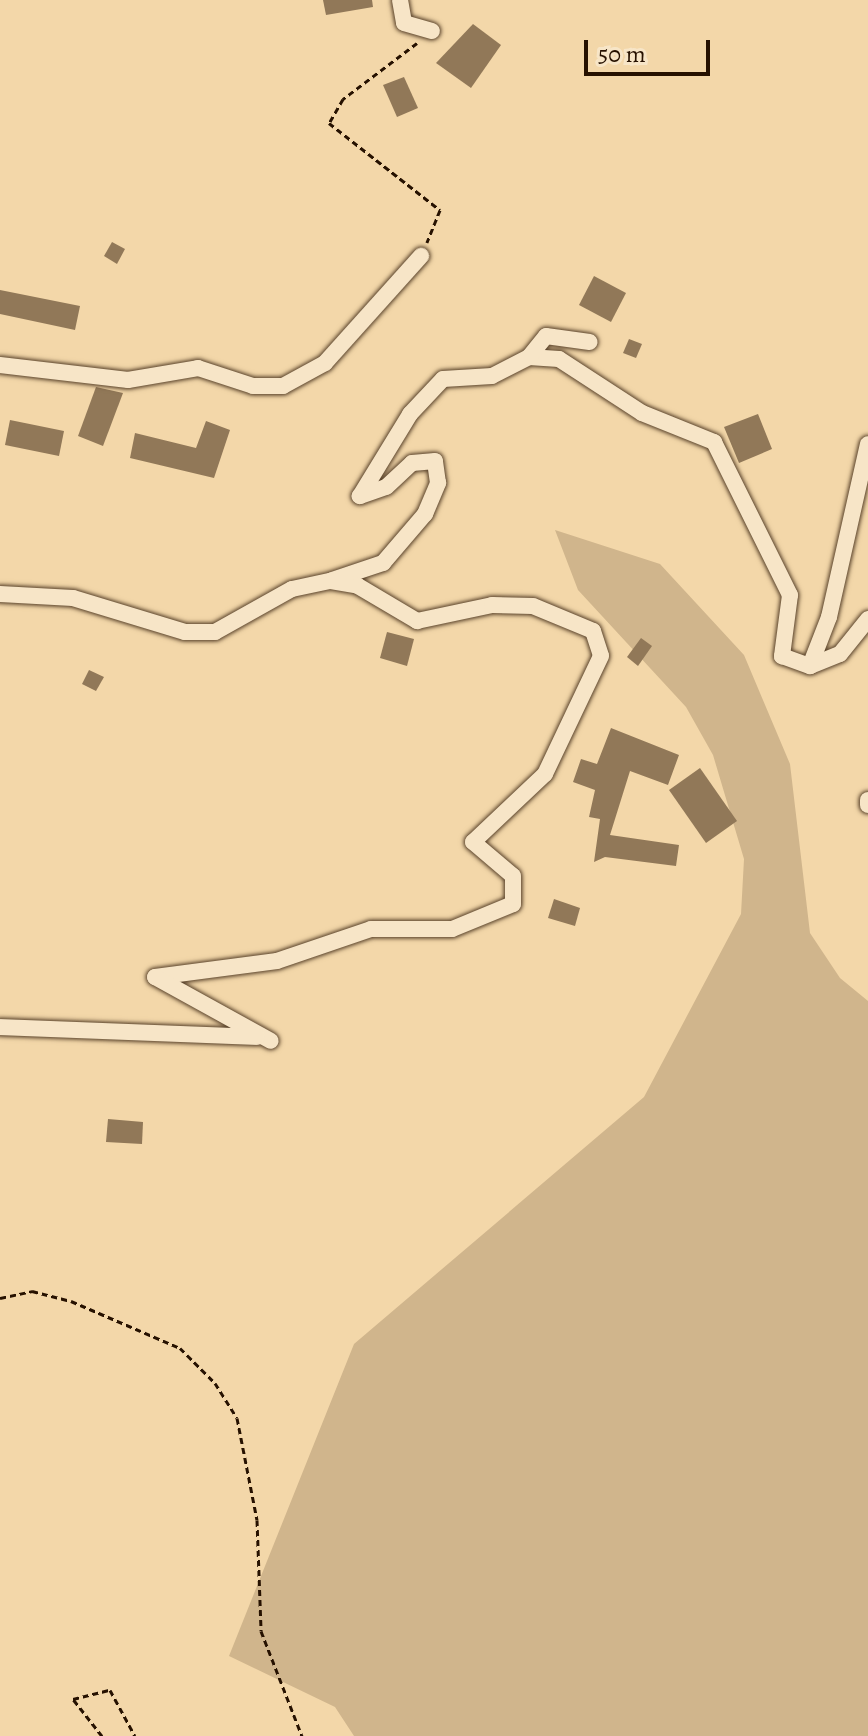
<!DOCTYPE html>
<html>
<head>
<meta charset="utf-8">
<style>
	body { margin:0 }
	#map { position:relative; width:868px; height:1736px; overflow:hidden; background:#f3d7a9; font-family:Alegreya,serif }
	div>[style] { position:absolute }
	.green>* { inset:0; background:#d0b58c }
	.building>* { inset:0; background:#917858 }
	.path>* { height:3px; margin-top:-1.5px; transform-origin:0; background:repeating-linear-gradient(90deg,#261100 0 6px,transparent 0 10px) }
	.roads { filter:drop-shadow(0 0 2px #59422a) drop-shadow(0 0 2px #59422a) }
	.street>* { height:16px; margin:-8px; padding:0 8px; transform-origin:8px; border-radius:8px; background:#f7e5c7 }
	span { translate:-50% -50%; white-space:nowrap; text-align:center; line-height:1.15; -webkit-text-stroke:7px #f7e5c7; paint-order:stroke }
	.scale { position:absolute; left:584px; top:40px; width:126px; height:36px; box-sizing:border-box; border:4px solid #261100; border-top:0; padding-left:10px; font-size:24px; line-height:28px; white-space:nowrap; color:#261100; -webkit-text-stroke:6px #f7e5c7; paint-order:stroke }
</style>
</head>
<body>
<div id="map">
	<div class="green">
		<div style="clip-path:polygon(555px 530px,660px 564px,744px 655px,790px 764px,810px 933px,840px 978px,868px 1001px,868px 1736px,354px 1736px,335px 1707px,229px 1656px,354px 1344px,644px 1097px,741px 914px,744px 859px,713px 755px,686px 707px,578px 590px)"></div>
	</div>
	<div class="building">
		<div style="clip-path:polygon(323px 0,372px 0,373px 7px,326px 15px)"></div>
		<div style="clip-path:polygon(473px 24px,501px 45px,471px 88px,436px 63px)"></div>
		<div style="clip-path:polygon(404px 77px,418px 108px,397px 117px,383px 85px)"></div>
		<div style="clip-path:polygon(112px 242px,125px 249px,117px 264px,104px 256px)"></div>
		<div style="clip-path:polygon(594px 276px,626px 293px,611px 322px,579px 305px)"></div>
		<div style="clip-path:polygon(0 290px,80px 306px,75px 330px,0 314px)"></div>
		<div style="clip-path:polygon(629px 339px,642px 344px,636px 358px,623px 353px)"></div>
		<div style="clip-path:polygon(96px 387px,123px 393px,103px 446px,78px 436px)"></div>
		<div style="clip-path:polygon(758px 414px,772px 449px,739px 463px,724px 427px)"></div>
		<div style="clip-path:polygon(10px 420px,64px 431px,59px 456px,5px 445px)"></div>
		<div style="clip-path:polygon(206px 421px,230px 430px,214px 478px,130px 458px,135px 433px,196px 448px)"></div>
		<div style="clip-path:polygon(387px 632px,414px 639px,407px 666px,380px 658px)"></div>
		<div style="clip-path:polygon(641px 638px,652px 646px,638px 666px,627px 657px)"></div>
		<div style="clip-path:polygon(89px 670px,104px 677px,96px 691px,82px 684px)"></div>
		<div style="clip-path:polygon(611px 728px,679px 755px,668px 785px,630px 771px,610px 835px,679px 845px,676px 866px,605px 857px,594px 862px,600px 819px,589px 817px,595px 790px,573px 782px,581px 759px,597px 764px)"></div>
		<div style="clip-path:polygon(700px 768px,737px 821px,706px 843px,669px 790px)"></div>
		<div style="clip-path:polygon(554px 899px,580px 908px,575px 926px,548px 918px)"></div>
		<div style="clip-path:polygon(108px 1119px,143px 1122px,142px 1144px,106px 1142px)"></div>
	</div>
	<div class="path">
		<div style="left:417px;top:43px;width:93px;rotate:142.9deg"></div>
		<div style="left:343px;top:99px;width:28px;rotate:120deg"></div>
		<div style="left:329px;top:123px;width:141px;rotate:38.1deg"></div>
		<div style="left:440px;top:210px;width:35px;rotate:112deg"></div>
		<div style="left:0;top:1298px;width:33px;rotate:-12deg"></div>
		<div style="left:32px;top:1291px;width:40px;rotate:14.4deg"></div>
		<div style="left:71px;top:1301px;width:119px;rotate:23.3deg"></div>
		<div style="left:180px;top:1348px;width:49px;rotate:45deg"></div>
		<div style="left:215px;top:1383px;width:41px;rotate:57.8deg"></div>
		<div style="left:237px;top:1418px;width:104px;rotate:78.9deg"></div>
		<div style="left:257px;top:1520px;width:111px;rotate:87.9deg"></div>
		<div style="left:261px;top:1631px;width:113px;rotate:68.7deg"></div>
		<div style="left:102px;top:1736px;width:47px;rotate:-128.1deg"></div>
		<div style="left:73px;top:1699px;width:38px;rotate:-14deg"></div>
		<div style="left:110px;top:1690px;width:52px;rotate:61.5deg"></div>
	</div>
	<div class="roads">
		<div class="street">
			<div style="left:400px;top:0;width:23px;rotate:80deg"></div>
			<div style="left:404px;top:23px;width:29px;rotate:16deg"></div>
			<div style="left:529px;top:357px;width:30px;rotate:4deg"></div>
			<div style="left:559px;top:359px;width:99px;rotate:33deg"></div>
			<div style="left:642px;top:413px;width:78px;rotate:21.9deg"></div>
			<div style="left:714px;top:442px;width:171px;rotate:63.6deg"></div>
			<div style="left:790px;top:595px;width:62px;rotate:97.5deg"></div>
			<div style="left:782px;top:656px;width:30px;rotate:20deg"></div>
			<div style="left:810px;top:666px;width:32px;rotate:-22deg"></div>
			<div style="left:840px;top:654px;width:45px;rotate:-51.3deg"></div>
			<div style="left:0;top:365px;width:129px;rotate:6.7deg"></div>
			<div style="left:128px;top:380px;width:71px;rotate:-9.7deg"></div>
			<div style="left:198px;top:368px;width:58px;rotate:18.1deg"></div>
			<div style="left:253px;top:386px;width:30px"></div>
			<div style="left:283px;top:386px;width:48px;rotate:-28.7deg"></div>
			<div style="left:325px;top:363px;width:144px;rotate:-48.1deg"></div>
			<div style="left:332px;top:580px;width:54px;rotate:-18.4deg"></div>
			<div style="left:383px;top:563px;width:65px;rotate:-49.4deg"></div>
			<div style="left:425px;top:514px;width:34px;rotate:-67deg"></div>
			<div style="left:438px;top:483px;width:22px;rotate:-98deg"></div>
			<div style="left:435px;top:461px;width:23px;rotate:175deg"></div>
			<div style="left:412px;top:463px;width:35px;rotate:137deg"></div>
			<div style="left:386px;top:487px;width:28px;rotate:161deg"></div>
			<div style="left:360px;top:496px;width:96px;rotate:-58.6deg"></div>
			<div style="left:410px;top:414px;width:48px;rotate:-46.7deg"></div>
			<div style="left:443px;top:379px;width:49px;rotate:-3.5deg"></div>
			<div style="left:492px;top:376px;width:42px;rotate:-27.2deg"></div>
			<div style="left:529px;top:357px;width:27px;rotate:-51deg"></div>
			<div style="left:546px;top:336px;width:44px;rotate:7.8deg"></div>
			<div style="left:0;top:594px;width:73px;rotate:3.1deg"></div>
			<div style="left:73px;top:598px;width:117px;rotate:16.9deg"></div>
			<div style="left:185px;top:632px;width:30px"></div>
			<div style="left:215px;top:632px;width:88px;rotate:-29.2deg"></div>
			<div style="left:292px;top:589px;width:40px;rotate:-12deg"></div>
			<div style="left:331px;top:581px;width:27px;rotate:10deg"></div>
			<div style="left:358px;top:586px;width:69px;rotate:30.7deg"></div>
			<div style="left:417px;top:621px;width:77px;rotate:-12deg"></div>
			<div style="left:492px;top:605px;width:41px;rotate:1.4deg"></div>
			<div style="left:533px;top:606px;width:65px;rotate:22.6deg"></div>
			<div style="left:593px;top:631px;width:26px;rotate:72deg"></div>
			<div style="left:601px;top:656px;width:131px;rotate:115.4deg"></div>
			<div style="left:545px;top:774px;width:99px;rotate:136.6deg"></div>
			<div style="left:473px;top:842px;width:52px;rotate:40.4deg"></div>
			<div style="left:513px;top:876px;width:28px;rotate:90deg"></div>
			<div style="left:513px;top:904px;width:66px;rotate:157.7deg"></div>
			<div style="left:452px;top:929px;width:81px;rotate:180deg"></div>
			<div style="left:371px;top:929px;width:99px;rotate:161.2deg"></div>
			<div style="left:277px;top:961px;width:123px;rotate:172.5deg"></div>
			<div style="left:155px;top:977px;width:132px;rotate:28.9deg"></div>
			<div style="left:810px;top:666px;width:53px;rotate:-68.8deg"></div>
			<div style="left:829px;top:617px;width:177px;rotate:-77.3deg"></div>
			<div style="left:868px;top:800px;width:5px;rotate:90deg"></div>
			<div style="left:0;top:1027px;width:257px;rotate:2.2deg"></div>
		</div>
	</div>
	<div class="scale">50 m</div>
</div>
</body>
</html>
